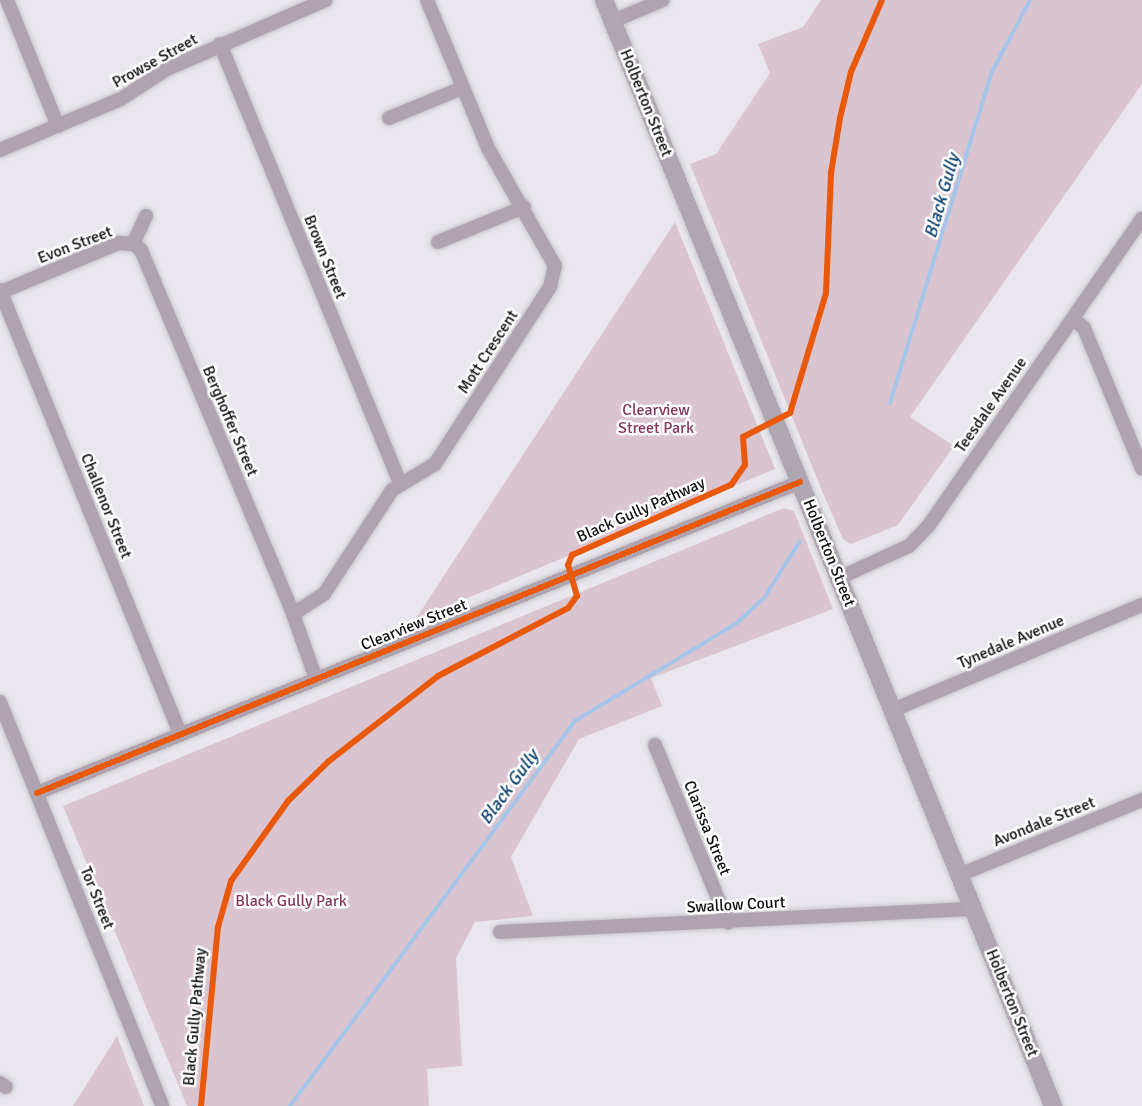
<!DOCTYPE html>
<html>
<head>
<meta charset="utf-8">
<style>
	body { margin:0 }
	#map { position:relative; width:1142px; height:1106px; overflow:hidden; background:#e9e7ed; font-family:Signika,sans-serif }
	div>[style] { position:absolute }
	.green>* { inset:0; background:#dac4d0 }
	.stream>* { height:4px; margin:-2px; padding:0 2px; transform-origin:2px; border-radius:2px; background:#a6c6e9 }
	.roads { filter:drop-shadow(0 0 2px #c6c5c9) drop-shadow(0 0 2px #c6c5c9) }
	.minor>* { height:14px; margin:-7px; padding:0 7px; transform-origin:7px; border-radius:7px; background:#aea3af }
	.major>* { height:18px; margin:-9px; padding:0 9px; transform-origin:9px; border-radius:9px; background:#afa6b2 }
	.cycleway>* { height:6px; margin:-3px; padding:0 3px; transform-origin:3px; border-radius:3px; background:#e8590c }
	span { translate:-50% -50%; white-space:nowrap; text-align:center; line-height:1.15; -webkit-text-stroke:5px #fff; paint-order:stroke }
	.street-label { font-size:16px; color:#0e0d10 }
	.park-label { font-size:16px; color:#83375f }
	.water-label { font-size:18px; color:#0c406c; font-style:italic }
</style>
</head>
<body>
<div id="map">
	<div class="green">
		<div style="clip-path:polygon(821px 0,1142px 0,1142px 84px,910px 417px,954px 446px,898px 525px,851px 544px,843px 539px,822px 491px,690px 164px,716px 154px,770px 73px,758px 44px,803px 27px)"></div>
		<div style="clip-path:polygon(675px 222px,775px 469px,415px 620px)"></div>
		<div style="clip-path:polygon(784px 508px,794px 511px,833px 609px,651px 678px,662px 706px,579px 739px,511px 857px,533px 916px,475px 922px,456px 958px,462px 1066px,427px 1069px,429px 1106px,187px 1106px,63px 806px)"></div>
		<div style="clip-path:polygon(117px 1036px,144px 1106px,73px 1106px)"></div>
	</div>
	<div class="stream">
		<div style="left:890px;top:403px;width:344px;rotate:-72.9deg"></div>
		<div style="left:991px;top:74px;width:84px;rotate:-62.2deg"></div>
		<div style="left:290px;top:1106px;width:479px;rotate:-53.5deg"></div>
		<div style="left:575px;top:721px;width:189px;rotate:-31.2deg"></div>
		<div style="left:737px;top:623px;width:37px;rotate:-43deg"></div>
		<div style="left:764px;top:598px;width:67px;rotate:-57.7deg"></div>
	</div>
	<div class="roads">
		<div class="minor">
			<div style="left:7px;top:0;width:136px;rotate:68deg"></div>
			<div style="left:613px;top:21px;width:54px;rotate:-22.8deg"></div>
			<div style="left:220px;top:44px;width:474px;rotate:67.7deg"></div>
			<div style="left:389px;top:118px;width:79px;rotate:-22.3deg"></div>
			<div style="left:0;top:150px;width:131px;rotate:-22.9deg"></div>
			<div style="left:121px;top:99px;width:55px;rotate:-33.1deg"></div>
			<div style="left:167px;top:69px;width:173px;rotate:-23.5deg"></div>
			<div style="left:438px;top:242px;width:93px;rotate:-22.1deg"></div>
			<div style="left:133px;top:244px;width:10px;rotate:37deg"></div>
			<div style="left:141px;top:250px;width:394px;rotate:67.3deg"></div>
			<div style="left:133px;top:244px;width:31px;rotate:-65deg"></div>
			<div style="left:0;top:290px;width:480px;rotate:67.9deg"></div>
			<div style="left:1px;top:292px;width:128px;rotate:-22.6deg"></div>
			<div style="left:119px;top:243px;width:14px;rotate:4deg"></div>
			<div style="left:1073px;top:319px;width:14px;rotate:39deg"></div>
			<div style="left:1084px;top:328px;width:152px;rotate:67.6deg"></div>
			<div style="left:839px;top:578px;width:77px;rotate:-24.6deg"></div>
			<div style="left:909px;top:546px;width:29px;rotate:-46deg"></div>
			<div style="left:929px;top:525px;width:373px;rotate:-55.2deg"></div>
			<div style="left:316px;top:679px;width:69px;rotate:-109.5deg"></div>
			<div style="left:293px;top:614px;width:37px;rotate:-33deg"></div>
			<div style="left:324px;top:594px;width:124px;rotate:-56.8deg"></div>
			<div style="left:392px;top:490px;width:50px;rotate:-31.2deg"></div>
			<div style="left:435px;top:464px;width:211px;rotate:-57deg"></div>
			<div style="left:550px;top:287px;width:22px;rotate:-77deg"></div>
			<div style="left:555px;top:266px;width:136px;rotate:-119.6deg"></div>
			<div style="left:488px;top:148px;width:160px;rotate:-112.4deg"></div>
			<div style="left:0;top:702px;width:435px;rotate:68.1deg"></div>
			<div style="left:893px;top:710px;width:270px;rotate:-22.9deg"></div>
			<div style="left:655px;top:745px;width:192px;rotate:67.7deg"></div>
			<div style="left:37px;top:793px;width:824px;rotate:-22.18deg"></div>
			<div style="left:959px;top:875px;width:198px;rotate:-22.3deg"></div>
			<div style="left:500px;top:932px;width:474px;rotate:-2.8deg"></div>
			<div style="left:0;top:1083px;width:7px;rotate:34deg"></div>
		</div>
		<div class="major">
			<div style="left:604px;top:0;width:1194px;rotate:67.9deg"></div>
		</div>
	</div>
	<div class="cycleway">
		<div style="left:37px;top:793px;width:824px;rotate:-22.18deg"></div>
		<div style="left:201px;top:1106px;width:180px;rotate:-84.6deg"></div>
		<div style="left:218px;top:927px;width:48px;rotate:-74.2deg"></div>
		<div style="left:231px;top:881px;width:98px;rotate:-54.5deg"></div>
		<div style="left:288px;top:801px;width:57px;rotate:-44.3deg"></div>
		<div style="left:329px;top:761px;width:138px;rotate:-37.9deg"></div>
		<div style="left:438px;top:676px;width:147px;rotate:-27.6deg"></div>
		<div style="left:568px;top:608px;width:15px;rotate:-53deg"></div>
		<div style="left:577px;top:596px;width:32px;rotate:-106deg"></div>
		<div style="left:568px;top:565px;width:11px;rotate:-68deg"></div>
		<div style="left:572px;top:555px;width:174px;rotate:-23.8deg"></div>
		<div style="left:731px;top:485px;width:24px;rotate:-55deg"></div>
		<div style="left:745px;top:465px;width:28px;rotate:-94deg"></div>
		<div style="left:743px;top:437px;width:53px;rotate:-27.1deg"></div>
		<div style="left:790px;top:413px;width:125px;rotate:-73.3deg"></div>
		<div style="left:826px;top:293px;width:120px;rotate:-87.6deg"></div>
		<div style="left:831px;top:173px;width:56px;rotate:-80.7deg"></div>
		<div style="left:840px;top:118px;width:47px;rotate:-76.6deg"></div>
		<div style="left:851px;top:72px;width:78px;rotate:-66.7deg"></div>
	</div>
	<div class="street-label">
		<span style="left:155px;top:61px;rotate:-29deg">Prowse Street</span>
		<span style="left:646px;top:103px;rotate:68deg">Holberton Street</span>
		<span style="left:75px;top:245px;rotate:-21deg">Evon Street</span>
		<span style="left:325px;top:257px;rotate:68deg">Brown Street</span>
		<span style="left:488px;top:352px;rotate:-57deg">Mott Crescent</span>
		<span style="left:991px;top:405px;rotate:-55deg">Teesdale Avenue</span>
		<span style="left:230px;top:421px;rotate:67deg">Berghoffer Street</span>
		<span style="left:106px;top:506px;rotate:68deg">Challenor Street</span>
		<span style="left:641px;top:510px;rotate:-24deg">Black Gully Pathway</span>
		<span style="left:829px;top:553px;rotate:68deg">Holberton Street</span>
		<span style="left:414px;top:625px;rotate:-22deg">Clearview Street</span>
		<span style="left:1011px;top:642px;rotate:-23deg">Tynedale Avenue</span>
		<span style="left:1044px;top:822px;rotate:-22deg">Avondale Street</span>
		<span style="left:707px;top:828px;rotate:68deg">Clarissa Street</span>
		<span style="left:97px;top:898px;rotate:68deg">Tor Street</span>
		<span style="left:736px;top:905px;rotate:-3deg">Swallow Court</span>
		<span style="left:1012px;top:1003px;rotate:68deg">Holberton Street</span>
		<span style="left:195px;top:1017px;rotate:-85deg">Black Gully Pathway</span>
	</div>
	<div class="park-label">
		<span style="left:656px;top:419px">Clearview<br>Street Park</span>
		<span style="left:291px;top:901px">Black Gully Park</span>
	</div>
	<div class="water-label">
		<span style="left:942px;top:196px;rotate:-74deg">Black Gully</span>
		<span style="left:509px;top:787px;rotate:-54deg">Black Gully</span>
	</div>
</div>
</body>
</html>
